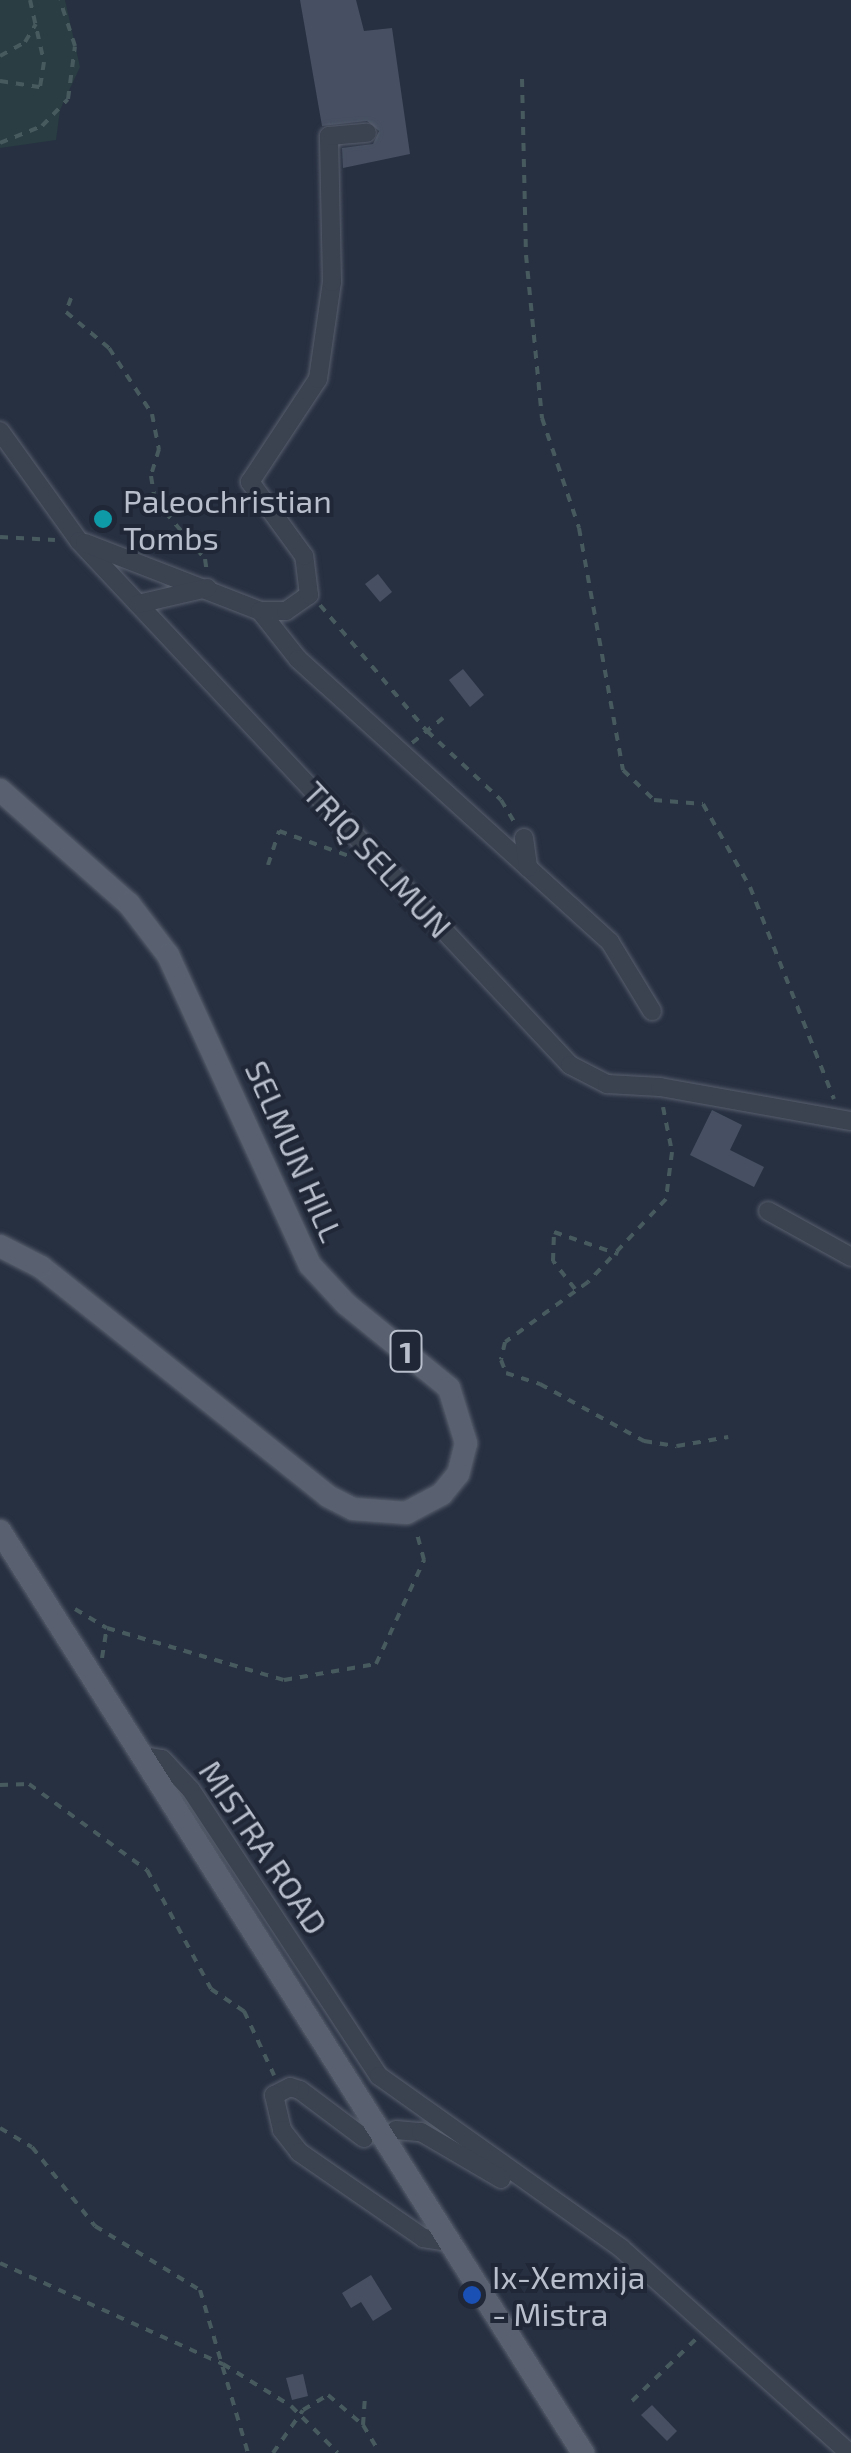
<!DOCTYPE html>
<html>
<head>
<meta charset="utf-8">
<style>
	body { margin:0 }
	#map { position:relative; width:851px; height:2453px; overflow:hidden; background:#273041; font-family:"Exo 2",sans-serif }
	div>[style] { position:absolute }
	.green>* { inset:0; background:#293d42 }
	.building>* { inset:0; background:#465062 }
	.path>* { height:4px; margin-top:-2px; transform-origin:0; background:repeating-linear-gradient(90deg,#475a5e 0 8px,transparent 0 16px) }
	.roads { filter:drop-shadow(0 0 2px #59606e) drop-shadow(0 0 2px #59606e) }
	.minor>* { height:18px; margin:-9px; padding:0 9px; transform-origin:9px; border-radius:9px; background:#3b4250 }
	.major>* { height:22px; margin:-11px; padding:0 11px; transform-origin:11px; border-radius:11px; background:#596170 }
	.dots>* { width:28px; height:28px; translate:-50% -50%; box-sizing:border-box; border:5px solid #202736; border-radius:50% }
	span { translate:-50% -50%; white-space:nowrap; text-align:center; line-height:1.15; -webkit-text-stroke:8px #202736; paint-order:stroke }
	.shield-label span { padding:2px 8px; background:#202736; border:2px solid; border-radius:8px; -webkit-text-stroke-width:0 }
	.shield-label { font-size:30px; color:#b8becb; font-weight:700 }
	.poi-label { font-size:32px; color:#b8becb }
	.left { translate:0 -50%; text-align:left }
	.street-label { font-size:32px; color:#b8becb }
</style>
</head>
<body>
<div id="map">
	<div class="green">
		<div style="clip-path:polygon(0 0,65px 0,80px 67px,60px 110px,56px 140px,0 148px)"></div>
	</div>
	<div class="building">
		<div style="clip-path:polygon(300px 0,356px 0,364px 31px,392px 28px,410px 154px,343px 168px,342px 148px,373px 144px,379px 131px,367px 121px,322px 126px)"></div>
		<div style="clip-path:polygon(378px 574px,392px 592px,380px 602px,365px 584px)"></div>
		<div style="clip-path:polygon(463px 669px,484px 695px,470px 707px,449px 680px)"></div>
		<div style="clip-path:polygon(712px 1110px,742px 1125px,730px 1150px,764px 1167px,754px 1187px,690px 1155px)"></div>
		<div style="clip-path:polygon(371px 2275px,392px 2309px,373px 2321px,361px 2302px,351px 2308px,342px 2293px)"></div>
		<div style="clip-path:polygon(303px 2374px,308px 2396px,292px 2400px,286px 2378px)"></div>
		<div style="clip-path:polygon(652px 2405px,677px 2431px,667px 2441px,641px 2415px)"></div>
	</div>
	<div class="path">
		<div style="left:30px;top:0;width:64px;rotate:77.3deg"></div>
		<div style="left:44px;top:62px;width:25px;rotate:99deg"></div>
		<div style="left:0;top:56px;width:29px;rotate:-29deg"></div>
		<div style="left:25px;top:42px;width:21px;rotate:-59deg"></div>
		<div style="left:522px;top:79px;width:176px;rotate:88.7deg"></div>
		<div style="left:526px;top:255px;width:164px;rotate:84.4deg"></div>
		<div style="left:542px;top:418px;width:116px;rotate:71.4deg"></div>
		<div style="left:579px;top:528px;width:246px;rotate:79.7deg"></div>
		<div style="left:623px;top:770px;width:43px;rotate:44.1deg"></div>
		<div style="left:654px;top:800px;width:49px;rotate:4.7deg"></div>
		<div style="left:703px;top:804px;width:95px;rotate:60.5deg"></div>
		<div style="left:750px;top:887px;width:228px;rotate:68.4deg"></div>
		<div style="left:0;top:81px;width:46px;rotate:8.8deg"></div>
		<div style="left:0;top:143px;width:45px;rotate:-22deg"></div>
		<div style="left:42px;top:126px;width:37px;rotate:-46deg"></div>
		<div style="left:68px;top:99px;width:53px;rotate:-82.5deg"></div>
		<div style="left:75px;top:46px;width:48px;rotate:-108.1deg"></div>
		<div style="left:71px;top:298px;width:15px;rotate:110deg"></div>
		<div style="left:66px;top:312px;width:56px;rotate:39.9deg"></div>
		<div style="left:109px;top:348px;width:79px;rotate:56.9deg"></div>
		<div style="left:152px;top:414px;width:36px;rotate:79deg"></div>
		<div style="left:159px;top:449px;width:28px;rotate:107deg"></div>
		<div style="left:151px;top:476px;width:24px;rotate:81deg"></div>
		<div style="left:155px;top:500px;width:77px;rotate:49.7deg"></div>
		<div style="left:205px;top:559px;width:15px;rotate:82deg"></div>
		<div style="left:0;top:537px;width:55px;rotate:3.1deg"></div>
		<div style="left:320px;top:605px;width:165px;rotate:49.7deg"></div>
		<div style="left:427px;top:731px;width:101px;rotate:43deg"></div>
		<div style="left:501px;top:800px;width:29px;rotate:59deg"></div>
		<div style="left:412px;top:743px;width:40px;rotate:-39deg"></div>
		<div style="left:268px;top:865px;width:36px;rotate:-72deg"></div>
		<div style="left:279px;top:831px;width:74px;rotate:19.7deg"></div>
		<div style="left:663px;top:1107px;width:46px;rotate:78.7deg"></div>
		<div style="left:672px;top:1152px;width:47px;rotate:97.3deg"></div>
		<div style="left:666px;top:1199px;width:114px;rotate:133.2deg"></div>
		<div style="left:588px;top:1282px;width:102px;rotate:144.1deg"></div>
		<div style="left:505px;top:1342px;width:18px;rotate:103deg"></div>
		<div style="left:501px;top:1360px;width:14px;rotate:69deg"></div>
		<div style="left:506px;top:1373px;width:36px;rotate:18deg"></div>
		<div style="left:540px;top:1384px;width:119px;rotate:28.7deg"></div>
		<div style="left:644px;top:1441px;width:33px;rotate:9deg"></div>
		<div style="left:677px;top:1446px;width:52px;rotate:-10deg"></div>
		<div style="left:575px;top:1289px;width:36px;rotate:-128deg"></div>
		<div style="left:553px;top:1261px;width:29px;rotate:-88deg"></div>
		<div style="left:554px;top:1232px;width:68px;rotate:19deg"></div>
		<div style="left:75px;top:1609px;width:37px;rotate:31deg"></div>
		<div style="left:107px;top:1628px;width:184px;rotate:16.4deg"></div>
		<div style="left:284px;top:1680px;width:93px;rotate:-9.9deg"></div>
		<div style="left:376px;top:1664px;width:115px;rotate:-65.2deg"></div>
		<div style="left:424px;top:1560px;width:30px;rotate:-105deg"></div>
		<div style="left:102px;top:1658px;width:30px;rotate:-81deg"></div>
		<div style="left:0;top:1785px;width:29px;rotate:-2deg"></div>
		<div style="left:29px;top:1784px;width:146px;rotate:36.1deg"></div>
		<div style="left:147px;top:1870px;width:135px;rotate:61.7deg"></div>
		<div style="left:211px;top:1989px;width:40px;rotate:34deg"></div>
		<div style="left:244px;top:2011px;width:71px;rotate:64.9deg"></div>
		<div style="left:0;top:2128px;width:37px;rotate:31deg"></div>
		<div style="left:32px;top:2147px;width:101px;rotate:51.4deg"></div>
		<div style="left:95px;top:2226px;width:123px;rotate:31.4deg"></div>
		<div style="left:200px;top:2290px;width:170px;rotate:73.6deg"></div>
		<div style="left:0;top:2263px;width:245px;rotate:24.4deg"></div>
		<div style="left:223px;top:2364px;width:80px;rotate:31.7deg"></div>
		<div style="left:291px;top:2406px;width:66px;rotate:45deg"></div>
		<div style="left:632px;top:2401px;width:92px;rotate:-44.1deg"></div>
		<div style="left:363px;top:2425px;width:30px;rotate:-86deg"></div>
		<div style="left:273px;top:2453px;width:52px;rotate:-55.1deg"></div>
		<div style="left:303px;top:2410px;width:29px;rotate:-31deg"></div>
		<div style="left:328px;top:2395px;width:46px;rotate:40.6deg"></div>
		<div style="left:363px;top:2425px;width:29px;rotate:59deg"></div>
	</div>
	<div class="roads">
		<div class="minor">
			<div style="left:0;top:431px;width:135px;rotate:54.3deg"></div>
			<div style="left:79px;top:541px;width:718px;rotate:46.86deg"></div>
			<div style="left:570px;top:1065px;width:42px;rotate:27.2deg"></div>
			<div style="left:607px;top:1084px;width:53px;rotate:3.2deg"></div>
			<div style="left:660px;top:1087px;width:194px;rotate:10.1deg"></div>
			<div style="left:85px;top:543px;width:188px;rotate:21.2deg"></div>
			<div style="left:260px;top:611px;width:61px;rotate:51.6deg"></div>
			<div style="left:298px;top:659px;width:421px;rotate:42.2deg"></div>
			<div style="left:610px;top:942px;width:81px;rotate:58.7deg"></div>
			<div style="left:138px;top:604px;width:71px;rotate:-13.1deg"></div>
			<div style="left:260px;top:611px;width:26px"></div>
			<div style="left:286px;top:611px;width:28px;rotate:-35deg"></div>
			<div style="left:309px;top:595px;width:39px;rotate:-97deg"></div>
			<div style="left:304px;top:556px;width:92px;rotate:-126.1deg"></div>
			<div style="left:250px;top:482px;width:123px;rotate:-56.6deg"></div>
			<div style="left:318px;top:379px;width:98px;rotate:-81.8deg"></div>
			<div style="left:332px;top:282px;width:146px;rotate:-91.2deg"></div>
			<div style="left:329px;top:136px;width:38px;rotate:-5deg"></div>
			<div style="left:524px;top:838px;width:30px;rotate:82deg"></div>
			<div style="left:768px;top:1211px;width:95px;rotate:29deg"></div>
			<div style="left:139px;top:1755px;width:23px;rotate:10deg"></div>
			<div style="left:162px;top:1759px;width:42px;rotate:46.9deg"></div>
			<div style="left:191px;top:1790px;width:342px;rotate:56.7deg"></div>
			<div style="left:379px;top:2076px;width:298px;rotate:35.4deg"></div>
			<div style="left:622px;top:2249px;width:305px;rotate:41.9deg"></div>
			<div style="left:396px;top:2130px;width:25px;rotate:5deg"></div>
			<div style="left:421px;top:2132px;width:93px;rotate:30.4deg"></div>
			<div style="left:364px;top:2138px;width:80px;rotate:-143.1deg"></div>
			<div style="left:300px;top:2090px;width:10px;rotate:-163deg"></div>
			<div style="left:290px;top:2087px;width:18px;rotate:153deg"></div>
			<div style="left:274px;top:2095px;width:36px;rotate:77deg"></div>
			<div style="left:282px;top:2130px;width:28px;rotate:52deg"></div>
			<div style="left:299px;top:2152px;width:151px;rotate:34.7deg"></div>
			<div style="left:423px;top:2238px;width:30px;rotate:9deg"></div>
		</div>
		<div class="major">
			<div style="left:0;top:790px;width:172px;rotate:41.5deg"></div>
			<div style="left:129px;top:904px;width:64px;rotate:52.6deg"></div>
			<div style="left:168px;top:955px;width:341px;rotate:65.4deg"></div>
			<div style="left:310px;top:1265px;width:53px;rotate:47.3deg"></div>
			<div style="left:346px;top:1304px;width:133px;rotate:39.2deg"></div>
			<div style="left:449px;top:1388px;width:58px;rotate:72.8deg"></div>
			<div style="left:466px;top:1443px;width:32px;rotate:104deg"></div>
			<div style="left:458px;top:1474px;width:26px;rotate:129deg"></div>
			<div style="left:442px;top:1494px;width:40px;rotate:152deg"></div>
			<div style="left:407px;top:1513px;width:54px;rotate:-175.8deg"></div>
			<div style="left:353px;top:1509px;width:28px;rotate:-153deg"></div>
			<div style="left:328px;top:1496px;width:367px;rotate:-141.4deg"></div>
			<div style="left:41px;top:1267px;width:46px;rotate:-152.9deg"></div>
			<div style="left:0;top:1531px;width:1091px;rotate:57.69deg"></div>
		</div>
	</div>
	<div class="dots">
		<div style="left:103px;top:519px;background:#0f9aa8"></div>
		<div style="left:472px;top:2295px;background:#1a4fb4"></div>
	</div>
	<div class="shield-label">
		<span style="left:406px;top:1351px">1</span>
	</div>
	<div class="poi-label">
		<span class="left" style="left:123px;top:519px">Paleochristian<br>Tombs</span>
		<span class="left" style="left:492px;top:2295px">Ix-Xemxija<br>- Mistra</span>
	</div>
	<div class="street-label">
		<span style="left:378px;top:859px;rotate:47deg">TRIQ SELMUN</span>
		<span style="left:295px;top:1151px;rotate:66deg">SELMUN HILL</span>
		<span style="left:264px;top:1847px;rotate:56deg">MISTRA ROAD</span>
	</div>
</div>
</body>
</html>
